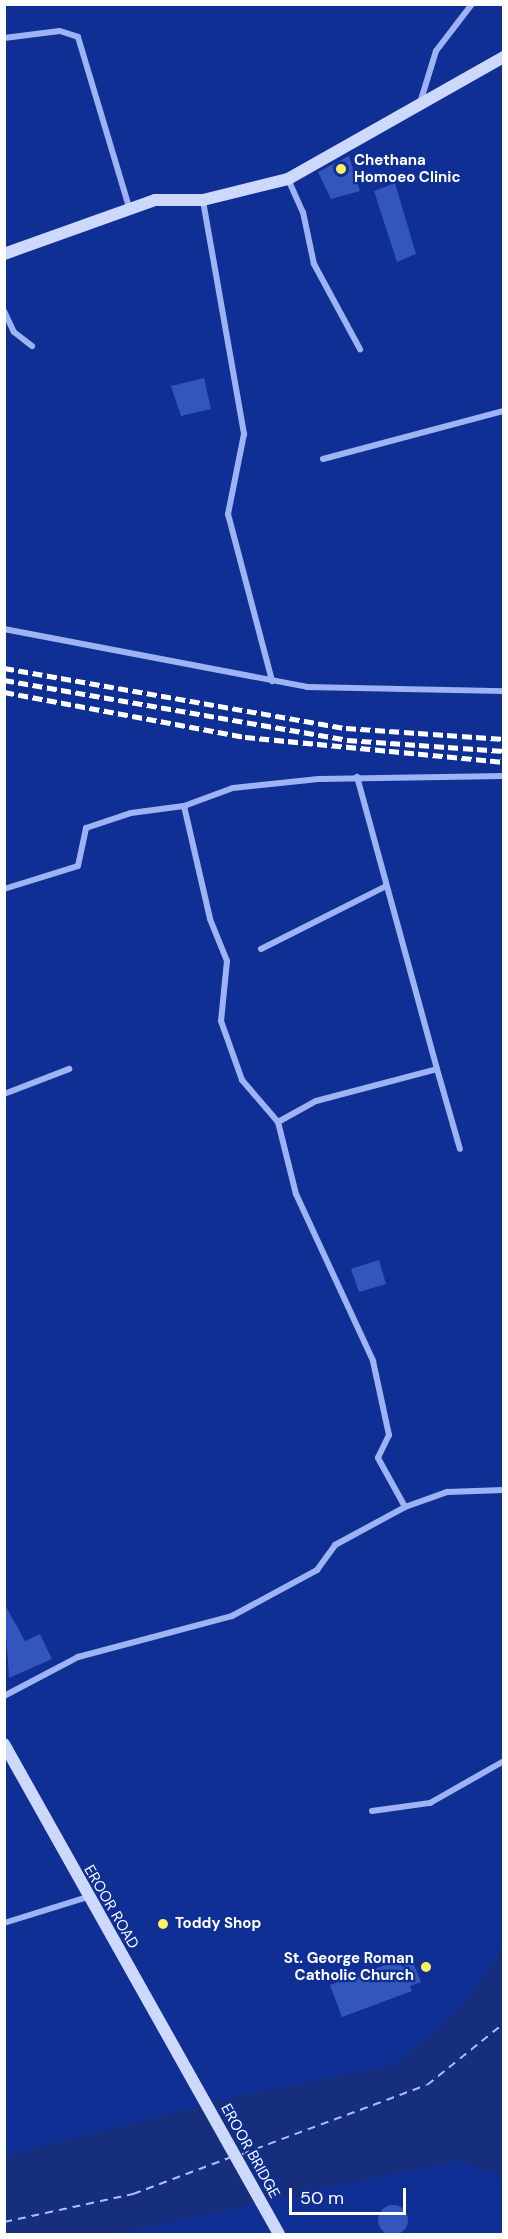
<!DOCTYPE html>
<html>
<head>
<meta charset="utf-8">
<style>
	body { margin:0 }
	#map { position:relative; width:508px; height:2239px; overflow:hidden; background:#102f94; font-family:"DM Sans",sans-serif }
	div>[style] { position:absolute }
	.water>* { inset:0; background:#162e7b }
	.ferry>* { height:1.5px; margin-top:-0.75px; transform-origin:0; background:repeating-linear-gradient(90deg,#a9befb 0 8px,transparent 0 14px) }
	.building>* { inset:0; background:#3455bc }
	.round { border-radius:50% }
	.minor>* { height:6px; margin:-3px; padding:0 3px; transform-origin:3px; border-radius:3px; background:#9db3f4 }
	.secondary>* { height:12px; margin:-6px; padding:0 6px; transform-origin:6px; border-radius:6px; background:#cdd8fd }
	.rail>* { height:4.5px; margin-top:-2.25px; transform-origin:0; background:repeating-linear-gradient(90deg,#fff 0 10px,transparent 0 14.5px) }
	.dots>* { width:16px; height:16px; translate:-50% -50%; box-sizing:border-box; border:3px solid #102f94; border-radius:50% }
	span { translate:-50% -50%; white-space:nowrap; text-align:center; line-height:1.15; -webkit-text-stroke:4.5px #102f94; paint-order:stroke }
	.poi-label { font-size:15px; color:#fff; font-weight:700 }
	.left { translate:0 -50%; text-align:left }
	.right { translate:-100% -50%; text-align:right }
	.street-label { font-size:15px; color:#fff }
	.frame { position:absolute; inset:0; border:6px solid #fff; pointer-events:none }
	.scale { position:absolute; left:289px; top:2188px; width:117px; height:27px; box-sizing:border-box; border:3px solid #fff; border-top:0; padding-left:8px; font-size:18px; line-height:21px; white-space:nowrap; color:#fff; -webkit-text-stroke:4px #102f94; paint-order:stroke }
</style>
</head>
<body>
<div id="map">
	<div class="water">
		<div style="clip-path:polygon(503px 1946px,503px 2177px,458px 2160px,117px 2234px,5px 2234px,5px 2156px,250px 2093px,394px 2065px,465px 2005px)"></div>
	</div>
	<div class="ferry">
		<div style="left:242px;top:2154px;width:197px;rotate:-20.5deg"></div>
		<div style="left:427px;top:2085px;width:99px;rotate:-38.8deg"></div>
		<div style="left:4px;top:2222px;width:132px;rotate:-12.2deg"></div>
		<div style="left:133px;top:2194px;width:103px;rotate:-20.6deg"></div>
	</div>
	<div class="building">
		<div style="clip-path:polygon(349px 156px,360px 191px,331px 199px,318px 172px)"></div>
		<div style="clip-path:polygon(395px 183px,416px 254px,397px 262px,374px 191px)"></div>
		<div style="clip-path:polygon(204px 378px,211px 409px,181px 416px,171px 386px)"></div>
		<div style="clip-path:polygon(379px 1260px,386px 1284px,359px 1292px,351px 1269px)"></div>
		<div style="clip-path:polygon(4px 1603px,25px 1641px,40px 1634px,52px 1659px,9px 1678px)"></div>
		<div style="clip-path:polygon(399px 1960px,402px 1967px,413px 1962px,421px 1982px,410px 1986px,412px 1991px,342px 2017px,330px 1985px)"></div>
		<div class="round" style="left:378px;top:2205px;width:30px;height:30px"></div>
	</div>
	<div class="minor">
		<div style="left:4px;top:38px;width:56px;rotate:-7.1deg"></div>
		<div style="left:60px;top:31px;width:19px;rotate:18deg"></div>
		<div style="left:78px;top:37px;width:177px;rotate:73.3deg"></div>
		<div style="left:420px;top:103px;width:54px;rotate:-72.9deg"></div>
		<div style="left:436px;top:51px;width:59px;rotate:-52.5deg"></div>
		<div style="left:288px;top:179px;width:36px;rotate:66deg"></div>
		<div style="left:303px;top:212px;width:53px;rotate:78.1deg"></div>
		<div style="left:314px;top:264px;width:97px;rotate:61.6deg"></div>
		<div style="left:203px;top:201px;width:237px;rotate:80deg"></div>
		<div style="left:244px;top:434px;width:82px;rotate:101.3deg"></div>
		<div style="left:228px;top:514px;width:173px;rotate:75.2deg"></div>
		<div style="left:4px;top:311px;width:23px;rotate:65deg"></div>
		<div style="left:14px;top:332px;width:23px;rotate:38deg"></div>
		<div style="left:323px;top:459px;width:187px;rotate:-14.9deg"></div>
		<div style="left:4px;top:629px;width:309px;rotate:10.8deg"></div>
		<div style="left:307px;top:687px;width:197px;rotate:1.2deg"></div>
		<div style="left:184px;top:806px;width:116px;rotate:77deg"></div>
		<div style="left:210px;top:919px;width:45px;rotate:68deg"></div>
		<div style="left:227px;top:961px;width:60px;rotate:95.7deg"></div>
		<div style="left:221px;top:1021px;width:63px;rotate:70.4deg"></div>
		<div style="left:242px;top:1080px;width:55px;rotate:49.4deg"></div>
		<div style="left:278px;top:1122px;width:74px;rotate:76deg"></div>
		<div style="left:296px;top:1194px;width:184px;rotate:65.2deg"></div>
		<div style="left:373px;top:1361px;width:76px;rotate:77.8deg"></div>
		<div style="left:389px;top:1435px;width:25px;rotate:116deg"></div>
		<div style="left:378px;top:1458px;width:56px;rotate:61.1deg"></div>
		<div style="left:4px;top:889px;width:77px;rotate:-17.3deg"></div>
		<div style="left:78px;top:866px;width:39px;rotate:-78deg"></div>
		<div style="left:86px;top:828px;width:47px;rotate:-18.4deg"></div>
		<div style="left:131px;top:813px;width:53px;rotate:-7.5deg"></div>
		<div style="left:184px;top:806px;width:52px;rotate:-20.2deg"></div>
		<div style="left:233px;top:788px;width:86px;rotate:-6deg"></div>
		<div style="left:319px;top:779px;width:185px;rotate:-0.9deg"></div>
		<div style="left:261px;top:949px;width:140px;rotate:-26.7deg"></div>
		<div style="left:437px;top:1069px;width:83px;rotate:74deg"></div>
		<div style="left:4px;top:1094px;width:70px;rotate:-21deg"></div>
		<div style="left:278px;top:1122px;width:43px;rotate:-28.9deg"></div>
		<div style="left:316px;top:1101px;width:125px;rotate:-14.8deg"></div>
		<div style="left:437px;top:1069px;width:303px;rotate:-105.3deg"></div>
		<div style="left:4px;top:1696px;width:84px;rotate:-27.8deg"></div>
		<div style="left:78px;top:1657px;width:159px;rotate:-14.9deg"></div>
		<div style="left:232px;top:1616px;width:97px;rotate:-28.4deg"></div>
		<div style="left:317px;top:1570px;width:31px;rotate:-54deg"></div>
		<div style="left:335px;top:1545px;width:80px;rotate:-28.5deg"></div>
		<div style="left:405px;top:1507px;width:45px;rotate:-19.7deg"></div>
		<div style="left:447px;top:1492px;width:57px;rotate:-2deg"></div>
		<div style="left:372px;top:1811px;width:59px;rotate:-7.9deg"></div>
		<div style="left:430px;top:1803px;width:85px;rotate:-29.6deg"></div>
		<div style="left:4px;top:1923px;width:88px;rotate:-17.2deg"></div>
	</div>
	<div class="secondary">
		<div style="left:4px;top:254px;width:160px;rotate:-19.7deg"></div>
		<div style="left:155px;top:200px;width:48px"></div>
		<div style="left:203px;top:200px;width:88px;rotate:-13.9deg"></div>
		<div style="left:288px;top:179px;width:248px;rotate:-29.5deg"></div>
		<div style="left:4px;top:1744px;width:562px;rotate:60.7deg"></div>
	</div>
	<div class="rail">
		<div style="left:4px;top:668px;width:347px;rotate:10deg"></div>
		<div style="left:346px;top:728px;width:158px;rotate:4deg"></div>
		<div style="left:4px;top:680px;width:348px;rotate:9.9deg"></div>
		<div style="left:347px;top:740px;width:157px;rotate:4deg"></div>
		<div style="left:4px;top:692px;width:245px;rotate:10.6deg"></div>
		<div style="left:245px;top:737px;width:260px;rotate:5.5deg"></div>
	</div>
	<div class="dots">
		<div style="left:341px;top:169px;background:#fff160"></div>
		<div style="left:163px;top:1924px;background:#fff160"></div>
		<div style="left:426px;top:1967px;background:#fff160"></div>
	</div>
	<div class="poi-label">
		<span class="left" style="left:354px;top:169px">Chethana<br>Homoeo Clinic</span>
		<span class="left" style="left:175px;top:1924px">Toddy Shop</span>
		<span class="right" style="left:414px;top:1967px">St. George Roman<br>Catholic Church</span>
	</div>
	<div class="street-label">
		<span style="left:111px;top:1907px;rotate:60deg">EROOR ROAD</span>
		<span style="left:250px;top:2151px;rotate:61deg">EROOR BRIDGE</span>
	</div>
	<div class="frame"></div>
	<div class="scale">50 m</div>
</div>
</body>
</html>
